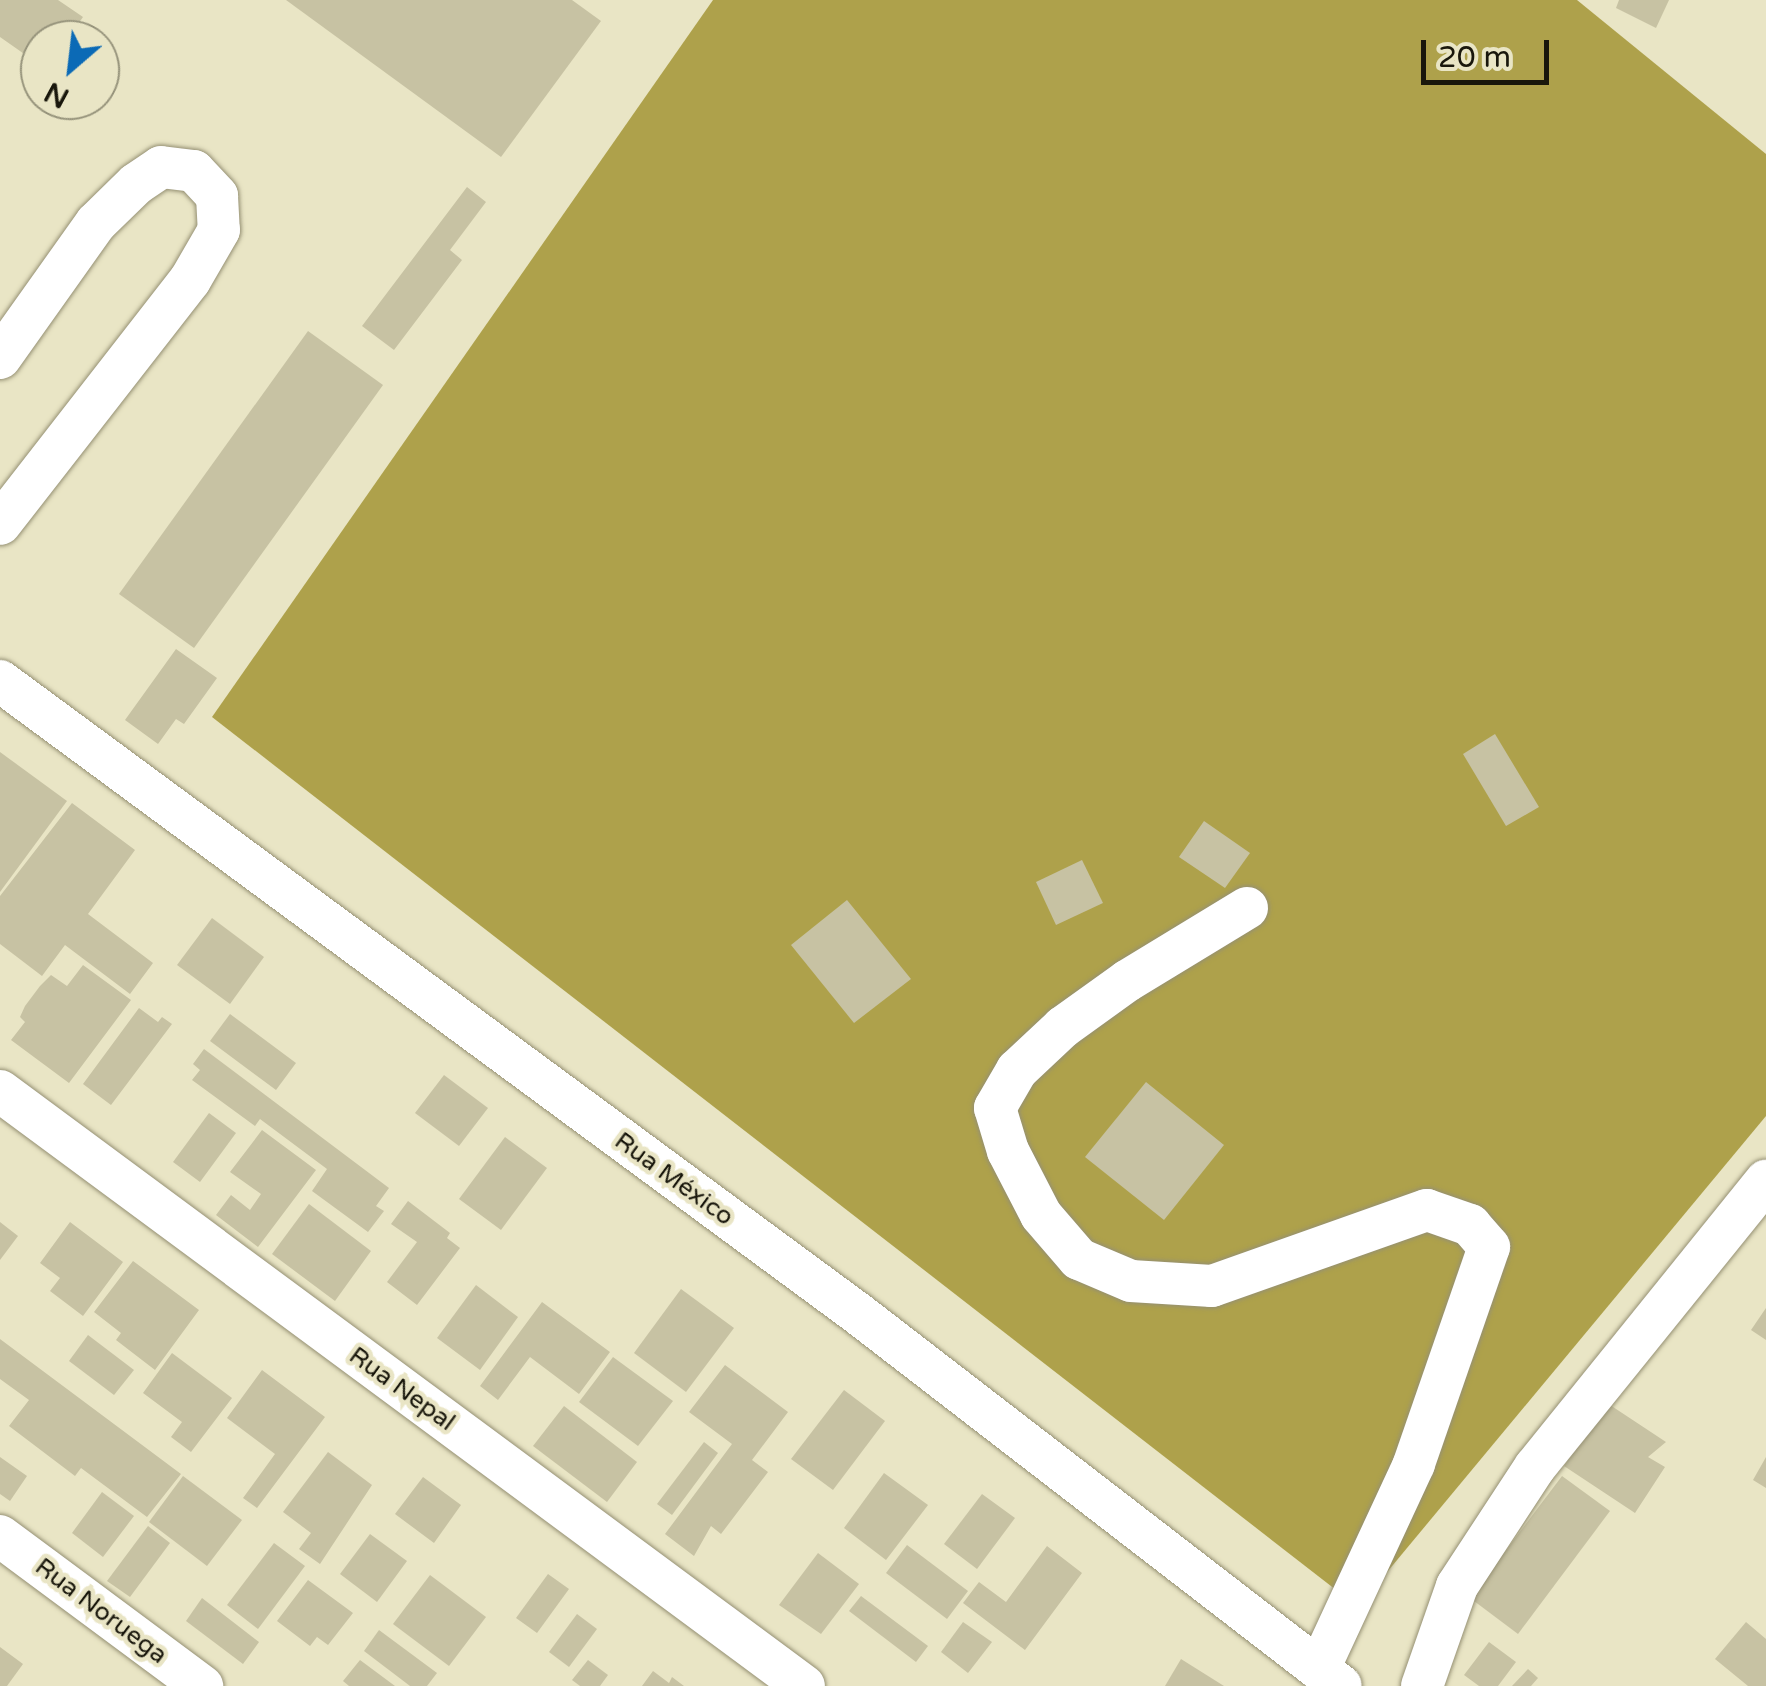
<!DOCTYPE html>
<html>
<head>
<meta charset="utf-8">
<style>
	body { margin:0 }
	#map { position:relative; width:1766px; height:1686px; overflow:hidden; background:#e9e5c5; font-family:"Varela Round",sans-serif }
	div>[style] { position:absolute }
	.forest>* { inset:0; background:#aea14b }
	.building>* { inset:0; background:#c7c2a3 }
	.roads { filter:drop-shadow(0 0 2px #959073) drop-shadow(0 0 2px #959073) }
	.minor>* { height:42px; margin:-21px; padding:0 21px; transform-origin:21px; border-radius:21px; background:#fff }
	span { translate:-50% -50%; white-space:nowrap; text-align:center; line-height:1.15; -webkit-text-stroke:9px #e9e5c5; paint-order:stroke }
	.street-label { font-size:25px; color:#19170c }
	.north { position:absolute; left:20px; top:20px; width:100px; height:100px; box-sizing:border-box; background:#e9e5c5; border:2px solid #96937b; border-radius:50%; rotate:208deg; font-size:28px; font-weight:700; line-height:40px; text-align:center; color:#19170c }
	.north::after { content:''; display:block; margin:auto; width:35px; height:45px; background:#0b6ab6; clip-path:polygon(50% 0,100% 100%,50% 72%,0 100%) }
	.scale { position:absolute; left:1421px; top:40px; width:128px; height:45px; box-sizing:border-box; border:5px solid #19170c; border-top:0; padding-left:12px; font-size:30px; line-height:35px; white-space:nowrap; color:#19170c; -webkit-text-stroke:8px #e9e5c5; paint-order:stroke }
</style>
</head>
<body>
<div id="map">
	<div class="forest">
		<div style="clip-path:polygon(713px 0,1577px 0,1766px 154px,1766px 1116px,1358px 1607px,212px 717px)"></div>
	</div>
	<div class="building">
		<div style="clip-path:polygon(0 0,58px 0,83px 17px,67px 40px,40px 40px,40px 65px,0 37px)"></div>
		<div style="clip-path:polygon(286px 0,572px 0,601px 21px,501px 157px)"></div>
		<div style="clip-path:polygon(1619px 0,1669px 0,1656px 28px,1616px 8px)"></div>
		<div style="clip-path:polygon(467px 187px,486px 202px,450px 250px,462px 260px,394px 350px,362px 326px)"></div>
		<div style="clip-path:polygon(308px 331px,383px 385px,194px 648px,119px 594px)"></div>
		<div style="clip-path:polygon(176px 649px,217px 678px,184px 724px,176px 719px,158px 744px,125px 720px)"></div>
		<div style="clip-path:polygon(1495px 734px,1539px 807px,1506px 826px,1463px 754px)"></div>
		<div style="clip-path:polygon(0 752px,67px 801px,0 892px)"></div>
		<div style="clip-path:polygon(72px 803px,135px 850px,88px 914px,153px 963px,130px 994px,65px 945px,42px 976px,0 944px,0 896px)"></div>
		<div style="clip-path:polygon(1204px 821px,1250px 853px,1225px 888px,1179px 857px)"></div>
		<div style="clip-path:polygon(1082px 860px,1103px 903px,1056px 925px,1036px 882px)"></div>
		<div style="clip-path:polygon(847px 900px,911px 979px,854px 1023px,791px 945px)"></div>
		<div style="clip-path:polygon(212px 918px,264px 957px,230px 1004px,177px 965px)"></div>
		<div style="clip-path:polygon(83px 965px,131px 1000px,69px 1083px,11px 1040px,25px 1022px,20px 1017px,25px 1006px,40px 986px,51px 975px,67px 986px)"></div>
		<div style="clip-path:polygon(139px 1008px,158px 1022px,162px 1017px,172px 1024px,111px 1105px,83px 1084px)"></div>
		<div style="clip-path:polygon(230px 1014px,296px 1063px,276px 1090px,210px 1041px)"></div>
		<div style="clip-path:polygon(204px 1049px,389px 1188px,376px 1206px,384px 1211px,368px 1232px,312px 1191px,327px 1169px,260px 1119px,255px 1126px,192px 1080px,200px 1070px,193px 1064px)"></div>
		<div style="clip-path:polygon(444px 1075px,488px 1108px,459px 1146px,415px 1113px)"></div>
		<div style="clip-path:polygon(1146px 1082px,1224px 1145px,1164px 1220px,1085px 1157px)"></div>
		<div style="clip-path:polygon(209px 1113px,236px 1133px,200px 1182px,173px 1162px)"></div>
		<div style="clip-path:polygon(262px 1130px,316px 1170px,258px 1247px,216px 1215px,231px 1195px,250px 1210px,261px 1194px,230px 1172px)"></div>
		<div style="clip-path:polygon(505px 1137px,547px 1168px,501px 1230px,459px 1199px)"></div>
		<div style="clip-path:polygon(408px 1201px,450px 1233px,447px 1238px,460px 1248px,417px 1305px,387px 1282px,417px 1242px,391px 1224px)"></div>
		<div style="clip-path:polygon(309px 1204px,371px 1251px,335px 1301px,272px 1254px)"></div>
		<div style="clip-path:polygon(0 1222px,18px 1236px,0 1260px)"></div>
		<div style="clip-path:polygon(70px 1222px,123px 1262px,83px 1316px,50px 1291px,60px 1278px,40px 1263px)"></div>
		<div style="clip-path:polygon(133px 1261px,199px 1310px,155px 1370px,116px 1340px,121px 1333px,94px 1312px)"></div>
		<div style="clip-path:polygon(476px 1285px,518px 1317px,480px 1370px,437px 1338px)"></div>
		<div style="clip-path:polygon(681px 1289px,734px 1328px,686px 1392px,634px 1353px)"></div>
		<div style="clip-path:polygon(542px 1302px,610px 1352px,579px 1394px,530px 1357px,498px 1400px,480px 1386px)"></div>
		<div style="clip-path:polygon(1766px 1308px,1766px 1340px,1751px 1330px)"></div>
		<div style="clip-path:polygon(88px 1335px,134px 1370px,114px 1395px,69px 1361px)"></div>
		<div style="clip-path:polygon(0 1339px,181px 1474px,147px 1517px,81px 1468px,75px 1476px,9px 1426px,29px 1400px,0 1379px)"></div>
		<div style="clip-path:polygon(172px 1353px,232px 1398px,191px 1452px,171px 1437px,182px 1422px,143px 1393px)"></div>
		<div style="clip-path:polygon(613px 1357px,673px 1401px,638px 1446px,579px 1402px)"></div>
		<div style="clip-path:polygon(725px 1365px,788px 1412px,752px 1460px,768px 1472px,721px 1534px,711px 1526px,694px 1556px,665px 1534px,732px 1444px,689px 1412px)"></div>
		<div style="clip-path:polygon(262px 1370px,325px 1417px,257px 1508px,243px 1498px,275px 1454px,227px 1418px)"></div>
		<div style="clip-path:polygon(844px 1390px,885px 1421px,833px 1490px,791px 1459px)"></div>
		<div style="clip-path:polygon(1607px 1403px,1666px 1442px,1648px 1457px,1665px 1467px,1635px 1513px,1564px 1466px)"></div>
		<div style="clip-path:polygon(564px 1406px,637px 1462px,607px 1502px,533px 1446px)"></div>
		<div style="clip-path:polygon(704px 1442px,718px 1453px,672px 1515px,657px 1504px)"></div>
		<div style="clip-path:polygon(328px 1452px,372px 1485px,320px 1564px,299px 1549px,311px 1533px,283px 1512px)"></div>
		<div style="clip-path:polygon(0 1457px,27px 1476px,10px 1501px,0 1494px)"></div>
		<div style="clip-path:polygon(1766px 1457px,1766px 1488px,1753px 1480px)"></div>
		<div style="clip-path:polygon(884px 1473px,928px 1505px,886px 1560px,844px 1528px)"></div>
		<div style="clip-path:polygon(183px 1476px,242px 1520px,207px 1566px,149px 1522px)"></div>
		<div style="clip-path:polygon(1562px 1476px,1610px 1511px,1518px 1634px,1470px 1598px)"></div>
		<div style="clip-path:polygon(423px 1477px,461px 1505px,434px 1543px,395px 1514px)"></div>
		<div style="clip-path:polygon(102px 1492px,134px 1516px,103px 1557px,72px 1533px)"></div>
		<div style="clip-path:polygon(982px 1494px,1015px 1518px,977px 1569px,944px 1544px)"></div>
		<div style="clip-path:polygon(148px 1526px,170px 1543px,130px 1597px,107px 1581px)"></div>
		<div style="clip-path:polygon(370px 1534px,407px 1561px,377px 1602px,340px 1574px)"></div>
		<div style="clip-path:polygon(274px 1543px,305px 1566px,258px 1629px,227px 1605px)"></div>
		<div style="clip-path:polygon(907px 1545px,968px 1591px,947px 1619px,886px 1573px)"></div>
		<div style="clip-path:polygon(1047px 1546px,1082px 1573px,1025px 1650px,963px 1603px,979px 1582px,1006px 1602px)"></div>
		<div style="clip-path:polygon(818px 1553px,859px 1584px,821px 1634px,779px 1605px)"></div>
		<div style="clip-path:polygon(548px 1574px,569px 1589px,537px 1633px,516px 1618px)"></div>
		<div style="clip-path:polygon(430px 1575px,486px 1617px,449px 1666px,393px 1624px)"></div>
		<div style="clip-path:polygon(308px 1580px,353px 1613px,328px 1645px,317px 1637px,310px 1646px,277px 1621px)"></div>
		<div style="clip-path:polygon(861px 1596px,928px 1646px,916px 1662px,849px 1611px)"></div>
		<div style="clip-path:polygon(202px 1598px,259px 1642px,243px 1664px,186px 1621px)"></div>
		<div style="clip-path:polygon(577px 1614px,597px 1629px,569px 1667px,549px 1652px)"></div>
		<div style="clip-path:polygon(963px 1622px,992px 1642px,968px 1673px,941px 1652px)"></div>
		<div style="clip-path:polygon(1746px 1622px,1766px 1639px,1766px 1686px,1748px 1686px,1715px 1659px)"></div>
		<div style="clip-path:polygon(379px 1630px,437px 1673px,427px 1686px,410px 1686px,364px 1651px)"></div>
		<div style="clip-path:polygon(1489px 1642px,1516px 1662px,1498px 1686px,1479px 1686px,1464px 1675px)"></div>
		<div style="clip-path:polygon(0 1647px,23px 1664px,7px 1686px,0 1686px)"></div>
		<div style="clip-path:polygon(1181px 1659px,1224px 1686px,1165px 1686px)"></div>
		<div style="clip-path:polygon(360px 1660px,395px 1686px,349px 1686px,343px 1681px)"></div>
		<div style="clip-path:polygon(588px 1660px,608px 1675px,600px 1686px,580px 1686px,572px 1680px)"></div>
		<div style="clip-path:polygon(1528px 1669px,1538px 1678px,1531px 1686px,1512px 1686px)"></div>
		<div style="clip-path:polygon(653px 1671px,669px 1683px,672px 1677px,684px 1686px,642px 1686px)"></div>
	</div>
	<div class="roads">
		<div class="minor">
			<div style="left:0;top:358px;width:166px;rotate:-54.6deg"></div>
			<div style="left:96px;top:223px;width:56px;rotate:-44.3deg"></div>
			<div style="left:136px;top:184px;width:30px;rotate:-34deg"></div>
			<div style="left:161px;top:167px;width:33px;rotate:7deg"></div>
			<div style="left:194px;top:171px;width:34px;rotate:47deg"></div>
			<div style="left:217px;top:196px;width:34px;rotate:87deg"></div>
			<div style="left:219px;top:230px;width:58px;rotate:120.1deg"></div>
			<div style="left:190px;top:280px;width:309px;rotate:127.9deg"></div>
			<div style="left:0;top:681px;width:1063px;rotate:36.4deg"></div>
			<div style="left:856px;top:1312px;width:612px;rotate:37.64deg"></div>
			<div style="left:1247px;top:908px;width:140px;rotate:148.7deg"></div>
			<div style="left:1127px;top:981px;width:79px;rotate:144.3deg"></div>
			<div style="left:1063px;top:1027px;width:63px;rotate:136.9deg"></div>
			<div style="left:1017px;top:1070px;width:44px;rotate:120.1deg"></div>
			<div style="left:995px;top:1108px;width:45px;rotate:73.2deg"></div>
			<div style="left:1008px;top:1151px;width:72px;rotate:62.7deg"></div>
			<div style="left:1041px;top:1215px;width:58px;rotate:49.2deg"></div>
			<div style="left:1079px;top:1259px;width:56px;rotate:22.9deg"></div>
			<div style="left:1131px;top:1281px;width:81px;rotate:3.5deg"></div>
			<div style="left:1212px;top:1286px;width:228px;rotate:-19.5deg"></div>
			<div style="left:1427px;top:1210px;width:46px;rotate:19.2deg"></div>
			<div style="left:1470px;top:1225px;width:29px;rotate:49deg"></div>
			<div style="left:1489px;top:1247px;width:230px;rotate:109.1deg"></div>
			<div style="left:1414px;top:1464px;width:226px;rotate:114.9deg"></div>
			<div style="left:0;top:1091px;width:1000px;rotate:36.5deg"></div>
			<div style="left:0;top:1536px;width:252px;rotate:36.6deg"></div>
			<div style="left:1422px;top:1686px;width:106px;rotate:-70.7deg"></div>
			<div style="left:1457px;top:1586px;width:142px;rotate:-56.8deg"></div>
			<div style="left:1535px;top:1467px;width:368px;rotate:-51.1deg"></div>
		</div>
	</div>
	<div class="street-label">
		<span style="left:674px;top:1179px;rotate:36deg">Rua México</span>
		<span style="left:402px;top:1389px;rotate:36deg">Rua Nepal</span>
		<span style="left:101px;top:1611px;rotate:37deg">Rua Noruega</span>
	</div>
	<div class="north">N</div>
	<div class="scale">20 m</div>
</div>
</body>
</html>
